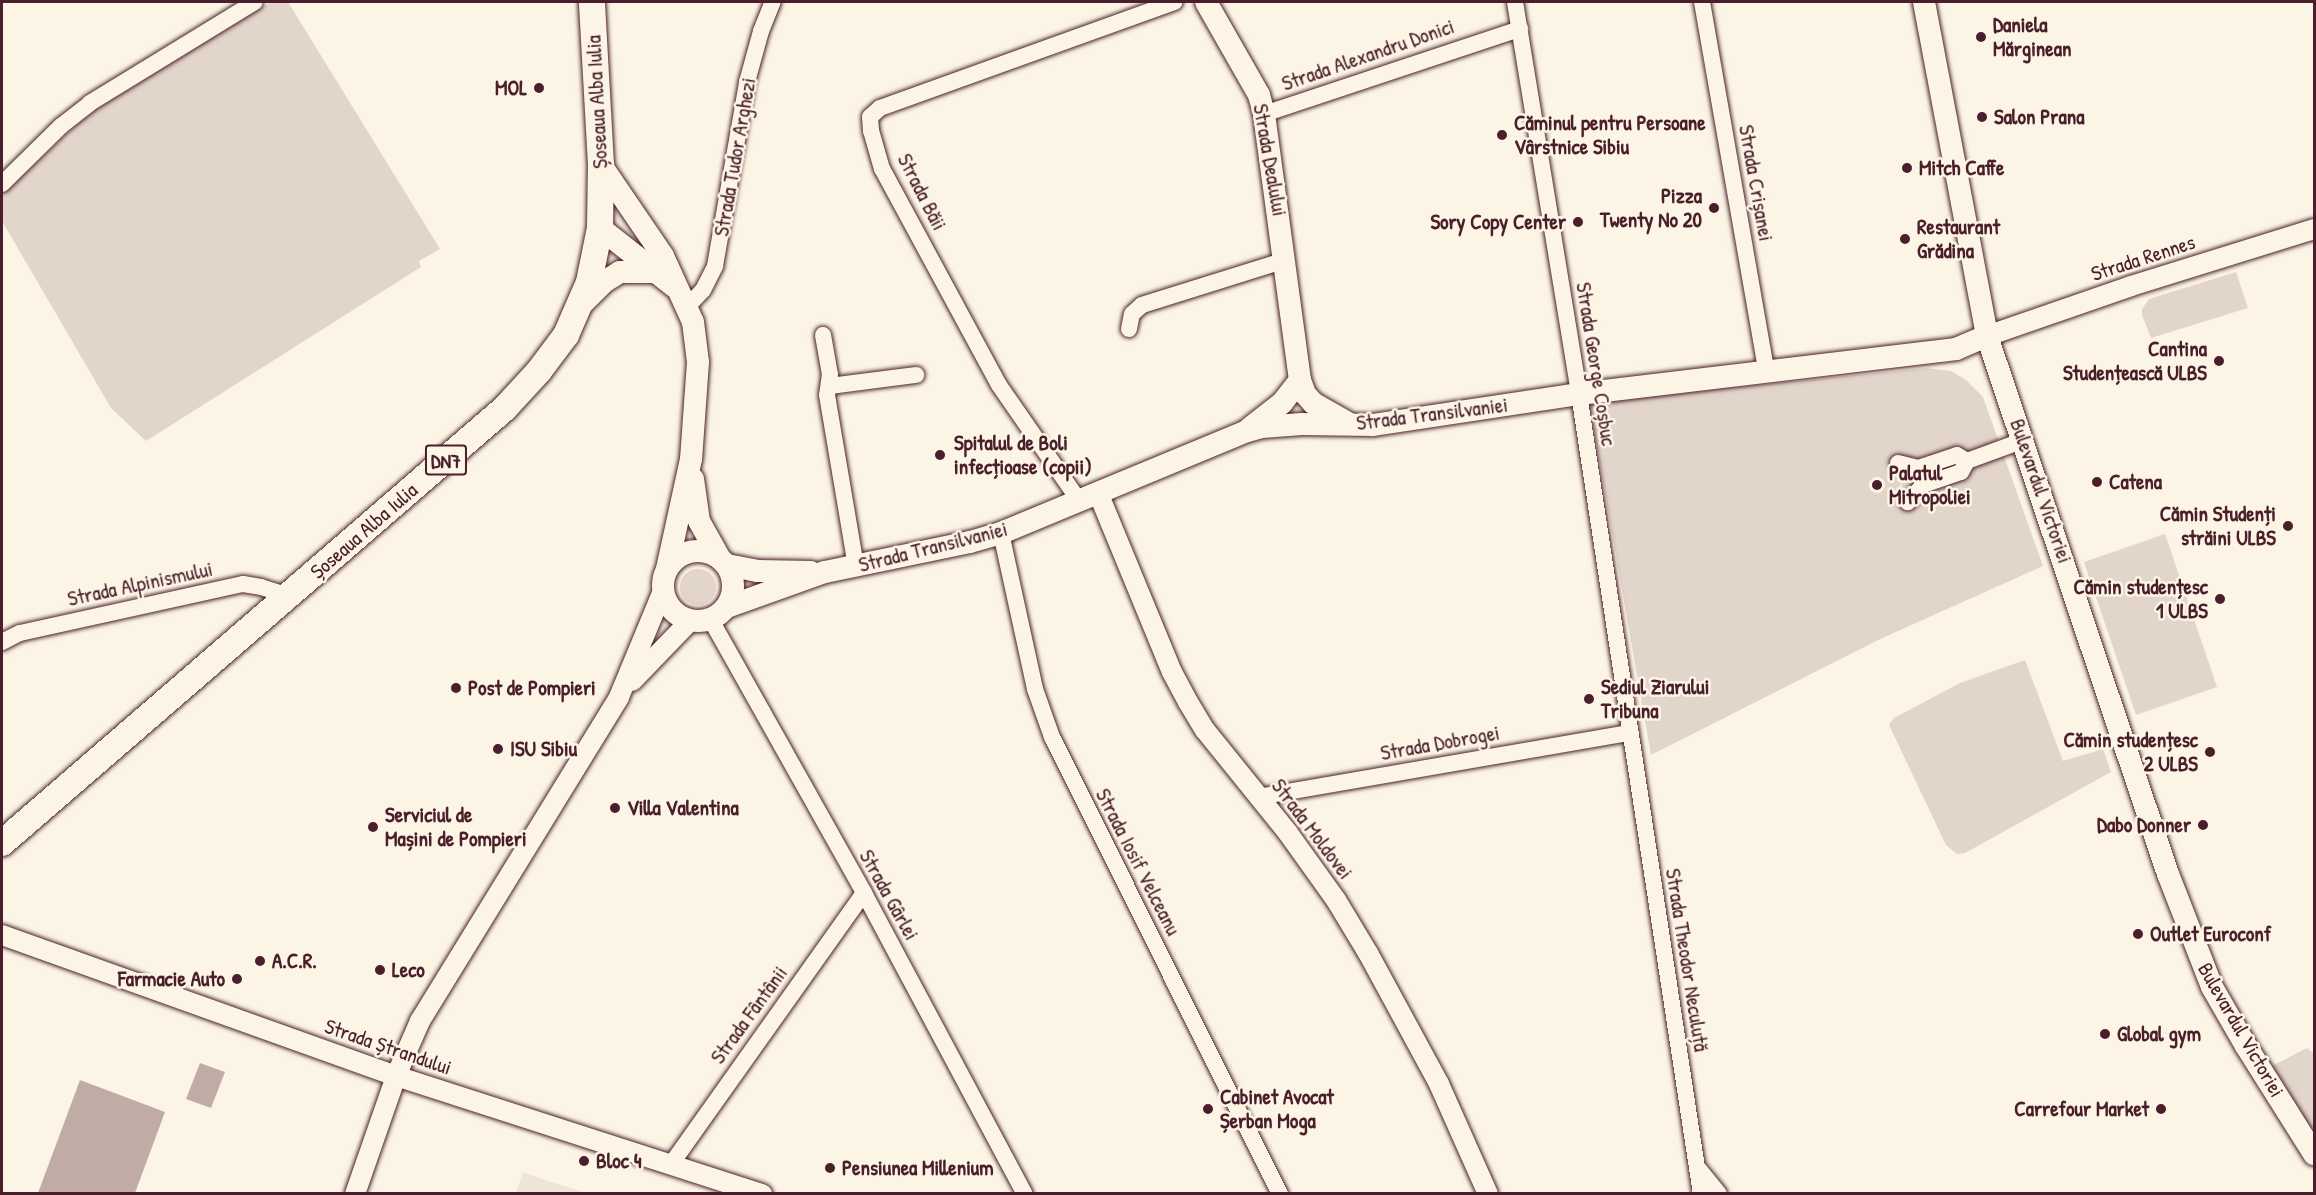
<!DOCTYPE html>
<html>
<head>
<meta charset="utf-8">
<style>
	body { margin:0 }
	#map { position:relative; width:2316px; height:1195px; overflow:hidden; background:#fcf5e5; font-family:"Patrick Hand",sans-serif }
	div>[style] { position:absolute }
	.built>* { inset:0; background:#eee5d7 }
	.green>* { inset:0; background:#e2d5ca }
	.round { border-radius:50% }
	.water>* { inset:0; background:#c0aca5 }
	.roads { filter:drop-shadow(0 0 2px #4a1f2b) drop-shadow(0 0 2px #4a1f2b) }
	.minor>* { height:16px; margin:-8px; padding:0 8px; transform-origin:8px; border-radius:8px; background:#fcf5e5 }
	.tertiary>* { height:20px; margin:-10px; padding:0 10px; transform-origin:10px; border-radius:10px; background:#fcf5e5 }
	.secondary>* { height:22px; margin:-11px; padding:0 11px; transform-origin:11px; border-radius:11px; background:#fcf5e5 }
	.secondary>.ring { margin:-11px; padding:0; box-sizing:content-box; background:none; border:22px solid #fcf5e5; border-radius:50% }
	.primary>* { height:26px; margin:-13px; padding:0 13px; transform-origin:13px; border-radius:13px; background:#fcf5e5 }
	.dots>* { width:16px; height:16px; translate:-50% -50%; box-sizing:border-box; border:3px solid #fcf5e5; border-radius:50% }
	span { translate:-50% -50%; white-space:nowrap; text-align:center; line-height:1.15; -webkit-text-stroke:5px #fcf5e5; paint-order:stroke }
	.shield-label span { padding:2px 4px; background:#fcf5e5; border:2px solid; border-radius:4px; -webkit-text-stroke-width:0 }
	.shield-label { font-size:20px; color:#4a1f2b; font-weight:700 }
	.poi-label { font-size:21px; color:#4a1f2b; font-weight:700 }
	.left { translate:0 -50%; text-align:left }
	.right { translate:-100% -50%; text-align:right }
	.street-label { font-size:21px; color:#4a1f2b }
	.frame { position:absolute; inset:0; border:3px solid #4a1f2b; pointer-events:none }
</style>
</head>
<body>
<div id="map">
	<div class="built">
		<div style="clip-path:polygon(523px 1172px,536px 1177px,586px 1193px,516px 1193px)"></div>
	</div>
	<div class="green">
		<div style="clip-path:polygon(271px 2px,288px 2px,440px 249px,419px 261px,421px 267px,146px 441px,111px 408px,2px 221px,2px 194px,99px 104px)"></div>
		<div style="clip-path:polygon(2236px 272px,2248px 308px,2151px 338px,2142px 315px,2142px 309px,2149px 299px)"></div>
		<div style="clip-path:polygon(1925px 368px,1951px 371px,1966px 380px,1983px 397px,2043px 566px,1878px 640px,1651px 755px,1589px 402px)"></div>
		<div style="clip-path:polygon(2165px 534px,2217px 687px,2136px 715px,2084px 562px)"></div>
		<div class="round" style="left:680px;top:569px;width:36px;height:36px"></div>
		<div style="clip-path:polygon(2025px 660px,2063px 761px,2103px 749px,2111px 772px,1965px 853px,1957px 854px,1946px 845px,1889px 725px,1894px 718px,1960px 683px)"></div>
		<div style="clip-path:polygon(2307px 1048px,2314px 1053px,2314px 1154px,2262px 1071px)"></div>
	</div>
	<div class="water">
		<div style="clip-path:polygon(200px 1063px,225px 1072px,211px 1108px,186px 1099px)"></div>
		<div style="clip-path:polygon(80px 1080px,165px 1112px,135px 1193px,38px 1193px)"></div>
	</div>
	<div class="roads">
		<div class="minor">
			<div style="left:1515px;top:2px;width:397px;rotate:80.7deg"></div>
			<div style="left:1579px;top:394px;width:809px;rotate:81.33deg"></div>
			<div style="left:1702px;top:2px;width:377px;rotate:80.1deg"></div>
			<div style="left:1264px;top:114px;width:270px;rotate:-18.4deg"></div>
			<div style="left:2px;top:184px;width:83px;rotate:-44.5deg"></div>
			<div style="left:61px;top:126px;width:37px;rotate:-38deg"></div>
			<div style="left:90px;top:103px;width:193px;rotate:-31.5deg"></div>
			<div style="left:687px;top:307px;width:23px;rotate:-47deg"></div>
			<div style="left:703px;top:290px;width:27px;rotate:-63deg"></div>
			<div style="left:715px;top:266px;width:187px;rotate:-80.1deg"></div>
			<div style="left:747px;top:82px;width:53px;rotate:-74.6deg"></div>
			<div style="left:761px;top:31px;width:31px;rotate:-68deg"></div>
			<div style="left:1129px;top:329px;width:15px;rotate:-79deg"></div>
			<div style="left:1132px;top:314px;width:13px;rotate:-42deg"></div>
			<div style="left:1142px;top:305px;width:151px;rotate:-17.4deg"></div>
			<div style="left:823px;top:335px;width:40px;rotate:80deg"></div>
			<div style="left:830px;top:374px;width:21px;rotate:98deg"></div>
			<div style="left:827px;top:395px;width:173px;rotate:80.4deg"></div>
			<div style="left:830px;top:386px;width:87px;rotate:-7.3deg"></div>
			<div style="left:1898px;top:463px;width:21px;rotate:14deg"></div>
			<div style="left:1918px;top:468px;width:18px;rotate:74deg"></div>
			<div style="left:1923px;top:485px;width:23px;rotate:131deg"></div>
			<div style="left:1918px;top:468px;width:41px;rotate:-18.4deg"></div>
			<div style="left:1957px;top:455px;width:12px;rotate:31deg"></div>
			<div style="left:1967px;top:461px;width:61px;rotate:-20.2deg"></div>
			<div style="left:1923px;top:485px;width:40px;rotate:-18.9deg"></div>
			<div style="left:1961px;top:472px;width:13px;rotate:-61deg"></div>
			<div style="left:1080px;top:502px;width:142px;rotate:-124.7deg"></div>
			<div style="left:999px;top:385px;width:246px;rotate:-118.4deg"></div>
			<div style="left:882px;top:169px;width:40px;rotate:-106deg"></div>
			<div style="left:871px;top:131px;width:14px;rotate:-94deg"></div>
			<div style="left:870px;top:117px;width:13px;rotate:-42deg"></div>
			<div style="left:880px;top:108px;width:313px;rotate:-19.8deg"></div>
			<div style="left:1001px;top:533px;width:160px;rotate:77.7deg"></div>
			<div style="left:1035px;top:689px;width:51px;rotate:70.5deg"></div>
			<div style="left:1052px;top:737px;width:511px;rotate:63.49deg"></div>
			<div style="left:711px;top:620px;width:313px;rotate:60.7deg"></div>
			<div style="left:864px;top:893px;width:341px;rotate:61.9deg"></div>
			<div style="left:2px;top:642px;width:20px;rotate:-27deg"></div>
			<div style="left:20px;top:633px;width:228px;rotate:-12.4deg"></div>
			<div style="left:243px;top:584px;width:18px;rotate:9deg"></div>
			<div style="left:261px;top:587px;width:29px;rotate:18deg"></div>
			<div style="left:1258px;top:797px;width:376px;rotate:-9.8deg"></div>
			<div style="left:672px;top:1163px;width:331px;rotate:-54.6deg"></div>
			<div style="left:1698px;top:1168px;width:33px;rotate:51deg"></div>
		</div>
		<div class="tertiary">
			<div style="left:1987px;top:336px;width:152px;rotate:-19.1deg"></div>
			<div style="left:2131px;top:286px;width:192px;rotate:-17.3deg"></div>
			<div style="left:1099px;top:495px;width:191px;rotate:67.6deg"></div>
			<div style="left:1172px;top:672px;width:34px;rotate:62deg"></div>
			<div style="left:1188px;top:702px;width:33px;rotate:59deg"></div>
			<div style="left:1205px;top:730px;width:132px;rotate:51.1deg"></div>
			<div style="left:1288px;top:833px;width:82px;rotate:54.4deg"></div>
			<div style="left:1336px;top:900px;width:62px;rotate:58.9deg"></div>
			<div style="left:1368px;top:953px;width:149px;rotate:61.5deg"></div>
			<div style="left:1439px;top:1084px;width:120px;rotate:66deg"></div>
			<div style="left:632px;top:681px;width:83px;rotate:-46deg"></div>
			<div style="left:2px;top:935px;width:418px;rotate:19.7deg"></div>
			<div style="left:396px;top:1076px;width:385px;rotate:17.9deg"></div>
			<div style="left:355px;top:1194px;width:125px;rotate:-70.8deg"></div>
			<div style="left:396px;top:1076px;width:60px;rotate:-66.4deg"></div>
			<div style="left:420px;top:1021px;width:380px;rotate:-58.4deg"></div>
			<div style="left:619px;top:697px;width:115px;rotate:-67.5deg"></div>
		</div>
		<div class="secondary">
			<div style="left:1206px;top:2px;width:107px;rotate:60.3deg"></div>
			<div style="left:1259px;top:95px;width:20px;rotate:75deg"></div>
			<div style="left:1264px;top:114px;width:268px;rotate:82.3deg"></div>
			<div style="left:1300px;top:380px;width:15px;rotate:70deg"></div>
			<div style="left:1305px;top:394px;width:12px;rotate:48deg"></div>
			<div style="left:1313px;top:403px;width:40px;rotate:29.7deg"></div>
			<div style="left:1924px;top:2px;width:340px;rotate:79.3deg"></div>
			<div style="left:1987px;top:336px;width:568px;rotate:71.41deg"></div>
			<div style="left:2168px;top:874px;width:121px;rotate:68.7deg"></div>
			<div style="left:2212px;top:987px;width:68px;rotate:60deg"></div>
			<div style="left:2246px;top:1046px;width:128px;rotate:57.8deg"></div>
			<div style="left:601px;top:165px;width:110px;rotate:55.7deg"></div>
			<div style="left:663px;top:256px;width:72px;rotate:65.6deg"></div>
			<div style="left:693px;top:322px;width:40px;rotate:82.9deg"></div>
			<div style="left:698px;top:362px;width:97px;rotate:94.1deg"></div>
			<div style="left:691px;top:459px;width:113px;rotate:102.3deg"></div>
			<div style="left:600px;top:228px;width:95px;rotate:38.2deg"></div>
			<div style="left:581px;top:305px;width:33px;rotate:-45deg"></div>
			<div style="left:604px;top:282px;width:19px;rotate:-32deg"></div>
			<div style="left:620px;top:272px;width:35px"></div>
			<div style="left:1250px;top:428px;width:41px;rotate:-38deg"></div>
			<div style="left:1282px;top:403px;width:29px;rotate:-52deg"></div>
			<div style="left:693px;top:479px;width:42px;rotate:81.9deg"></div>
			<div style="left:699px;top:521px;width:41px;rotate:60.9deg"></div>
			<div class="ring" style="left:663px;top:551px;width:48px;height:48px"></div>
			<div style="left:727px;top:565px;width:32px;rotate:11deg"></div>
			<div style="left:758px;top:571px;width:53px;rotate:1.1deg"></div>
			<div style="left:727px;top:607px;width:104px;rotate:-19.7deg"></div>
			<div style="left:825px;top:572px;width:148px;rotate:-11.7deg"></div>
			<div style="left:970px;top:542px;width:32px;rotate:-16deg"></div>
			<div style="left:1001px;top:533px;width:266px;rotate:-22.5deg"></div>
			<div style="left:1247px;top:431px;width:16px;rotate:-15deg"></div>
			<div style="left:1262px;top:427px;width:40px;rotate:-4.3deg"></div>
			<div style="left:1302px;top:424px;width:71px;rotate:0.8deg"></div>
			<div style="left:1373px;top:425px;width:208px;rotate:-8.6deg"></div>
			<div style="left:1579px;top:394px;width:380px;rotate:-6.8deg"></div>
			<div style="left:1956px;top:349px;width:34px;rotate:-23deg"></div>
		</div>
		<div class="primary">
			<div style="left:2px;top:843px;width:665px;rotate:-40.85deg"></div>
			<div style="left:505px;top:408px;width:50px;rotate:-47.4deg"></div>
			<div style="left:539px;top:371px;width:45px;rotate:-53.1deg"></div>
			<div style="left:566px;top:335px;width:58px;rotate:-66.5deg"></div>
			<div style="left:589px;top:282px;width:55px;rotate:-78.5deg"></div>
			<div style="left:600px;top:228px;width:63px;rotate:-89.1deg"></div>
			<div style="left:601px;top:165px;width:163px;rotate:-93.2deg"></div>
		</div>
	</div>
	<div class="dots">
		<div style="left:1981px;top:37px;background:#4a1f2b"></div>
		<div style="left:539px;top:88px;background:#4a1f2b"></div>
		<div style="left:1982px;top:117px;background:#4a1f2b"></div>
		<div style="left:1502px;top:135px;background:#4a1f2b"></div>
		<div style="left:1907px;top:168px;background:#4a1f2b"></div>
		<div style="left:1714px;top:208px;background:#4a1f2b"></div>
		<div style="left:1578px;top:222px;background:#4a1f2b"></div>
		<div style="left:1905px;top:239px;background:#4a1f2b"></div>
		<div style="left:2219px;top:361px;background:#4a1f2b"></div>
		<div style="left:940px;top:455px;background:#4a1f2b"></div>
		<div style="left:2097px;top:482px;background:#4a1f2b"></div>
		<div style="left:1877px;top:485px;background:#4a1f2b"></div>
		<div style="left:2288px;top:526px;background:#4a1f2b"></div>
		<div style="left:2220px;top:599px;background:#4a1f2b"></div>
		<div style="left:456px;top:688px;background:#4a1f2b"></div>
		<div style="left:1589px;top:699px;background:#4a1f2b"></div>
		<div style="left:498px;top:749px;background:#4a1f2b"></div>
		<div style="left:2210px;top:752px;background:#4a1f2b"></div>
		<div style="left:615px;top:808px;background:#4a1f2b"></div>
		<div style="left:2203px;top:825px;background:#4a1f2b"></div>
		<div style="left:373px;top:827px;background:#4a1f2b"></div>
		<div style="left:2138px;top:934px;background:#4a1f2b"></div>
		<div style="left:260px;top:961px;background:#4a1f2b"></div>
		<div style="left:380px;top:970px;background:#4a1f2b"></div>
		<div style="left:237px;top:979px;background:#4a1f2b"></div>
		<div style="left:2105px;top:1034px;background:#4a1f2b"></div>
		<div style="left:1208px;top:1109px;background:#4a1f2b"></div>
		<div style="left:2161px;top:1109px;background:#4a1f2b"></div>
		<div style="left:584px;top:1161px;background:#4a1f2b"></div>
		<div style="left:830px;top:1168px;background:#4a1f2b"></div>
	</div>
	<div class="shield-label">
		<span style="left:446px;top:460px">DN7</span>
	</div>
	<div class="poi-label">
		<span class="left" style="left:1993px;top:37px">Daniela<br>Mărginean</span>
		<span class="right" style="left:527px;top:88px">MOL</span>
		<span class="left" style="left:1994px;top:117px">Salon Prana</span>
		<span class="left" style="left:1514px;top:135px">Căminul pentru Persoane<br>Vârstnice Sibiu</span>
		<span class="left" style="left:1919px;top:168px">Mitch Caffe</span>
		<span class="right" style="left:1702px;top:208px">Pizza<br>Twenty No 20</span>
		<span class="right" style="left:1566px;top:222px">Sory Copy Center</span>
		<span class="left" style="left:1917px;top:239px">Restaurant<br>Grădina</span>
		<span class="right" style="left:2207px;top:361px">Cantina<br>Studențească ULBS</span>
		<span class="left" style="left:954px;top:455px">Spitalul de Boli<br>infecțioase (copii)</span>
		<span class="left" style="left:1889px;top:485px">Palatul<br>Mitropoliei</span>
		<span class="left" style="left:2109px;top:482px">Catena</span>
		<span class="right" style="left:2276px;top:526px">Cămin Studenți<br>străini ULBS</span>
		<span class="right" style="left:2208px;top:599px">Cămin studențesc<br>1 ULBS</span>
		<span class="left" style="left:1601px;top:699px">Sediul Ziarului<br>Tribuna</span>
		<span class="left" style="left:468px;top:688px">Post de Pompieri</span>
		<span class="right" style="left:2198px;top:752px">Cămin studențesc<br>2 ULBS</span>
		<span class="left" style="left:510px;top:749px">ISU Sibiu</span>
		<span class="left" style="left:627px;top:808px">Villa Valentina</span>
		<span class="left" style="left:385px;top:827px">Serviciul de<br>Mașini de Pompieri</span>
		<span class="right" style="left:2191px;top:825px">Dabo Donner</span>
		<span class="left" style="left:2150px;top:934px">Outlet Euroconf</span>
		<span class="left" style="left:272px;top:961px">A.C.R.</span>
		<span class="left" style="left:392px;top:970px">Leco</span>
		<span class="right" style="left:225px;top:979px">Farmacie Auto</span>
		<span class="left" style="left:2117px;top:1034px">Global gym</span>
		<span class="left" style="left:1220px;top:1109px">Cabinet Avocat<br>Șerban Moga</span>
		<span class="right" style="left:2149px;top:1109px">Carrefour Market</span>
		<span class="left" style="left:596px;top:1161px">Bloc 4</span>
		<span class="left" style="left:842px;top:1168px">Pensiunea Millenium</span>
	</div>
	<div class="street-label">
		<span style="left:1368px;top:55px;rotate:-19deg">Strada Alexandru Donici</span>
		<span style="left:597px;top:102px;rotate:-93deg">Șoseaua Alba Iulia</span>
		<span style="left:735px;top:157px;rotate:-80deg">Strada Tudor Arghezi</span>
		<span style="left:1270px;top:160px;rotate:80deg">Strada Dealului</span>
		<span style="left:1756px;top:183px;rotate:80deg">Strada Crișanei</span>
		<span style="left:922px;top:192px;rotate:63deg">Strada Băii</span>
		<span style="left:2143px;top:258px;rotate:-18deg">Strada Rennes</span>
		<span style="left:1596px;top:364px;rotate:81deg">Strada George Coșbuc</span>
		<span style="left:1432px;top:414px;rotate:-7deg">Strada Transilvaniei</span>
		<span style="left:2041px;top:491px;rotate:71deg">Bulevardul Victoriei</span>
		<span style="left:364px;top:531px;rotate:-41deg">Șoseaua Alba Iulia</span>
		<span style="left:933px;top:547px;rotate:-14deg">Strada Transilvaniei</span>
		<span style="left:140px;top:584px;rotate:-12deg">Strada Alpinismului</span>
		<span style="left:1440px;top:743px;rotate:-10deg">Strada Dobrogei</span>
		<span style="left:1312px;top:829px;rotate:53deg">Strada Moldovei</span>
		<span style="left:1138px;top:862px;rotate:63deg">Strada Iosif Velceanu</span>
		<span style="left:889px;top:895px;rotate:61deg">Strada Gârlei</span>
		<span style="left:1687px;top:960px;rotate:81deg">Strada Theodor Neculuță</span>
		<span style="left:749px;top:1015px;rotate:-54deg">Strada Fântânii</span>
		<span style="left:2241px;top:1030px;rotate:60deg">Bulevardul Victoriei</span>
		<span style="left:388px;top:1047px;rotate:19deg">Strada Ștrandului</span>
	</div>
	<div class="frame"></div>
</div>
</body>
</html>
